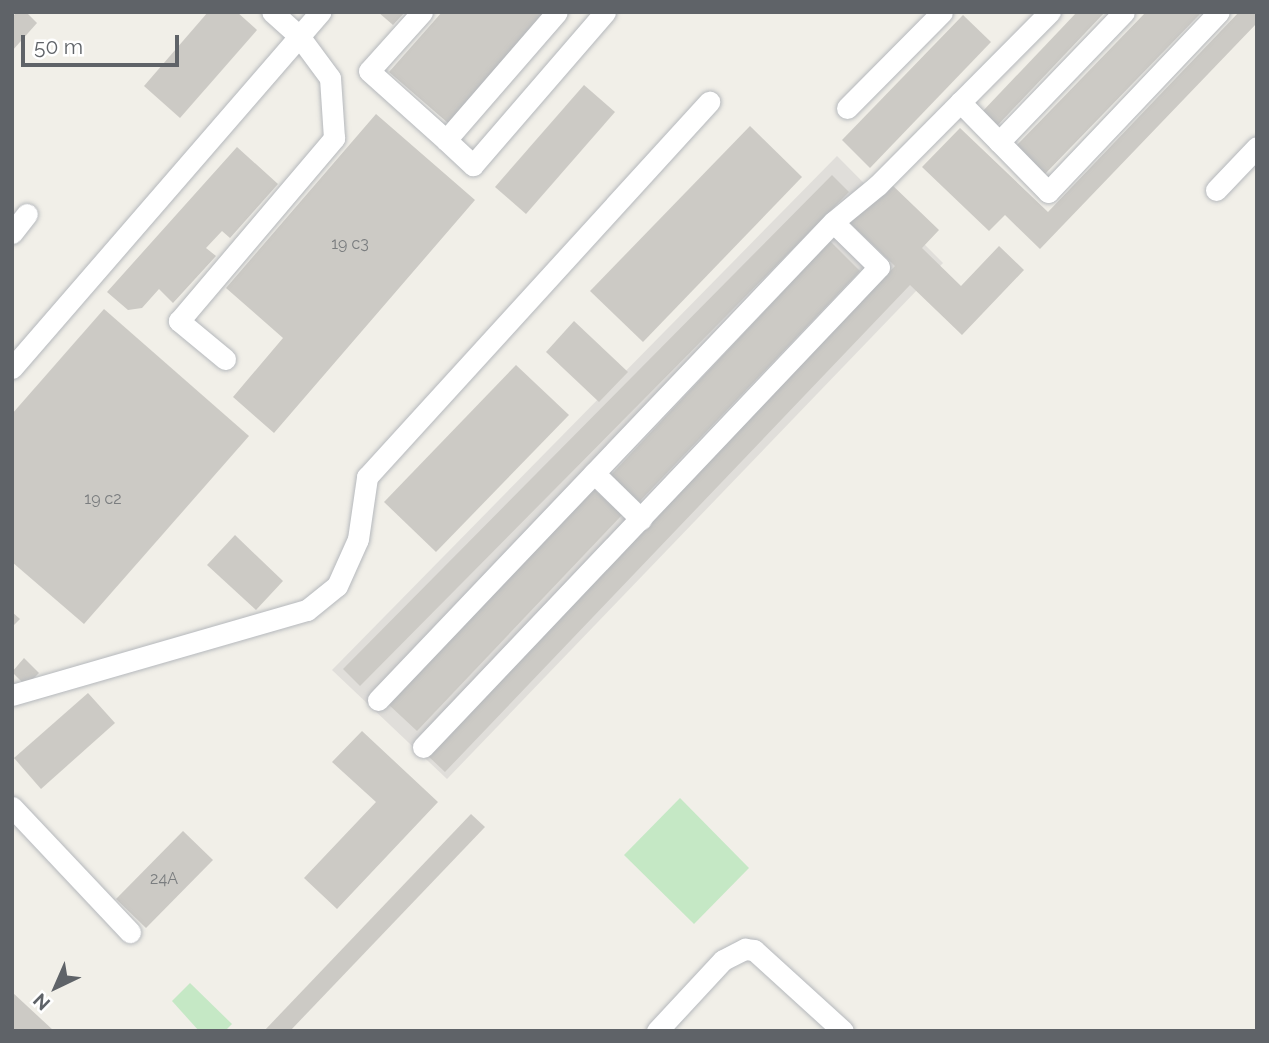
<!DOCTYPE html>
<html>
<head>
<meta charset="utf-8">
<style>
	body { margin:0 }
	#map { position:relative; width:1269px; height:1043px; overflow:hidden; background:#f1efe8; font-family:Raleway,sans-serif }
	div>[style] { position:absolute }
	.industrial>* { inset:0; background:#e0deda }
	.green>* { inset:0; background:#c5e8c5 }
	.building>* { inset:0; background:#cccac5 }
	.roads { filter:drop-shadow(0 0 2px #b5b8bc) drop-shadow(0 0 2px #b5b8bc) }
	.minor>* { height:21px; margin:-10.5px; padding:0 10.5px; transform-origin:10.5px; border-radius:10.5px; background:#fff }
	span { translate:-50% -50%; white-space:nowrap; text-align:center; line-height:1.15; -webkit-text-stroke:7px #fff; paint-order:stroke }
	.number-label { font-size:16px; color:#7a7d7f }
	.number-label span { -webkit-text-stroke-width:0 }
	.frame { position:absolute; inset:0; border:14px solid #5f6368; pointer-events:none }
	.north { position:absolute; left:21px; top:952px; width:70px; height:70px; -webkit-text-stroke:5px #fff; paint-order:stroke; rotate:224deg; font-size:19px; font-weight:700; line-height:28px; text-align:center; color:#5f6368 }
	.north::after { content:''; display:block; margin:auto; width:24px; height:32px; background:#5f6368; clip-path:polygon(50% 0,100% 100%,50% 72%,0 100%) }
	.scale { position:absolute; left:21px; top:35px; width:158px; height:32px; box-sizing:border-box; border:4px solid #5f6368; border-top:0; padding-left:9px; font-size:21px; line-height:24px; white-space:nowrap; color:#5f6368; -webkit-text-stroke:5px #fff; paint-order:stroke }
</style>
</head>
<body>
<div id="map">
	<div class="industrial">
		<div style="clip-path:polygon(837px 156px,943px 263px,447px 779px,332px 670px)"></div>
	</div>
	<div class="green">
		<div style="clip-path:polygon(680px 798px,749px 868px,694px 924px,624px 855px)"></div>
		<div style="clip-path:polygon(190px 983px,232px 1024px,225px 1031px,199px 1031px,172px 1001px)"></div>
	</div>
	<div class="building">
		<div style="clip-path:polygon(17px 12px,26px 12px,37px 23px,12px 51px,12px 17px)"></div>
		<div style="clip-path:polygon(208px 12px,237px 12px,257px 30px,180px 118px,144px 86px)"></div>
		<div style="clip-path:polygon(378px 12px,405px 12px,393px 25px)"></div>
		<div style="clip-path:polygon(442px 12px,545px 12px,448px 123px,389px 72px)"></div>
		<div style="clip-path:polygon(1077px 12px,1105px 12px,996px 127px,981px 113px)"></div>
		<div style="clip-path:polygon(1146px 12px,1202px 12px,1043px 176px,1014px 148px)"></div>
		<div style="clip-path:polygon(1239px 12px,1257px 12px,1257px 23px,1040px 249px,1005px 215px,989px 231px,922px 167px,960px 128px,1048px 212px)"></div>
		<div style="clip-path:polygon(963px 15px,991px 42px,870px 168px,842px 140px)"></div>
		<div style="clip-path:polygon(584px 85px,615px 112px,526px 214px,495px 187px)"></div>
		<div style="clip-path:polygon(376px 114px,475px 200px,274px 433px,233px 397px,283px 338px,226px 288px)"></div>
		<div style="clip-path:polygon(750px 126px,802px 177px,643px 342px,590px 291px)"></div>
		<div style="clip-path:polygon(237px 147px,278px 184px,230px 238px,222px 231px,206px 248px,216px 256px,173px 303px,159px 289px,142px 308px,128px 310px,107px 292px)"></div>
		<div style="clip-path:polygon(832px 175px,849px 192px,360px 686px,343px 669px)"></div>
		<div style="clip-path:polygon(889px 182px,939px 230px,922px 248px,961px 286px,999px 246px,1024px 270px,962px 335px,910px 285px,445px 772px,427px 755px,895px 266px,850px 223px)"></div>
		<div style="clip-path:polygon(830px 241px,860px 271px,639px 502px,611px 475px)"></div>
		<div style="clip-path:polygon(104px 309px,249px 436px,84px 624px,12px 562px,12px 414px)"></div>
		<div style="clip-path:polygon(574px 321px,628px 372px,599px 402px,546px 352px)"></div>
		<div style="clip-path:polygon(516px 365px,569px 415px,436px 552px,384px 502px)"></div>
		<div style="clip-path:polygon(594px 489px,622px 515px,417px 731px,388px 704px)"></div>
		<div style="clip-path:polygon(235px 535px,283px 581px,256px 610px,207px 565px)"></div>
		<div style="clip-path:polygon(12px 612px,20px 619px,12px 627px)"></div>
		<div style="clip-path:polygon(24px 658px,39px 673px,26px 686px,12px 672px)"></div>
		<div style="clip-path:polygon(88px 693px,115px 723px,41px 789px,14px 758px)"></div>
		<div style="clip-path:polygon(362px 731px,438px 802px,337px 909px,304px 878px,376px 802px,332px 762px)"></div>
		<div style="clip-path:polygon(471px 814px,485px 827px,290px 1031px,264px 1031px)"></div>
		<div style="clip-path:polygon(183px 831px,213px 860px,146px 928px,116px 899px)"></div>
		<div style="clip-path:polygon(12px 992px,54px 1031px,12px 1031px)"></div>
	</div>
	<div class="roads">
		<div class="minor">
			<div style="left:422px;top:12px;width:79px;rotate:131.9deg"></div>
			<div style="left:369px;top:71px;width:103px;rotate:41.9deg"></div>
			<div style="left:446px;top:140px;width:169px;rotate:-49.1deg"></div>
			<div style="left:960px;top:102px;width:126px;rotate:45.6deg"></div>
			<div style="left:1048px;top:192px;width:248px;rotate:-46.5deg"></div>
			<div style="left:847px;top:108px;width:135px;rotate:-45.3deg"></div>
			<div style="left:446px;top:140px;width:37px;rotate:43deg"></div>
			<div style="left:473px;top:165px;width:202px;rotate:-49.2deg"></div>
			<div style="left:999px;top:142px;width:180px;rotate:-46.1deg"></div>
			<div style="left:1216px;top:190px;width:59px;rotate:-46.4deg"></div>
			<div style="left:12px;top:233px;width:24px;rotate:-52deg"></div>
			<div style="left:225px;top:359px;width:60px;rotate:-140.4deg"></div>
			<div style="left:179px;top:321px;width:240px;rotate:-49.7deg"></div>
			<div style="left:334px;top:138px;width:60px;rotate:-93.8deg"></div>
			<div style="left:330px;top:78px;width:52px;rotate:-126.4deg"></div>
			<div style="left:299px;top:36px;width:36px;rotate:-138deg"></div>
			<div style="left:12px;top:368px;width:471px;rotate:-49.1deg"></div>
			<div style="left:594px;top:473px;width:66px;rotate:44.4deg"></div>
			<div style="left:12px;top:695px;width:307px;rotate:-16.1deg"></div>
			<div style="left:307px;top:610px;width:38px;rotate:-39deg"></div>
			<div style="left:337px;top:586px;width:51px;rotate:-65.9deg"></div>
			<div style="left:358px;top:539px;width:63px;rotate:-81.7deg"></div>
			<div style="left:367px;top:477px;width:508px;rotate:-47.64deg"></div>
			<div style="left:378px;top:700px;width:660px;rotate:-46.41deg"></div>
			<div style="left:833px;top:222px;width:58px;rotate:-39.4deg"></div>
			<div style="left:878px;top:185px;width:244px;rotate:-45.2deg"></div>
			<div style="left:423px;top:747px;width:662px;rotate:-46.47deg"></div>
			<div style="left:879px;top:267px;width:64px;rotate:-135.6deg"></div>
			<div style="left:12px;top:807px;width:172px;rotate:46.7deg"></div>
			<div style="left:657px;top:1031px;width:97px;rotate:-47.1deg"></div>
			<div style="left:723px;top:960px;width:25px;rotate:-27deg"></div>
			<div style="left:745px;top:949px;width:9px;rotate:6deg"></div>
			<div style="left:754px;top:950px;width:120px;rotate:42.3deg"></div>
		</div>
	</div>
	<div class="number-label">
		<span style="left:350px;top:244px">19 с3</span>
		<span style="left:103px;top:499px">19 с2</span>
		<span style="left:164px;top:879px">24А</span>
	</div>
	<div class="frame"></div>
	<div class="north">N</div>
	<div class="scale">50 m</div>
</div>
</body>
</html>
